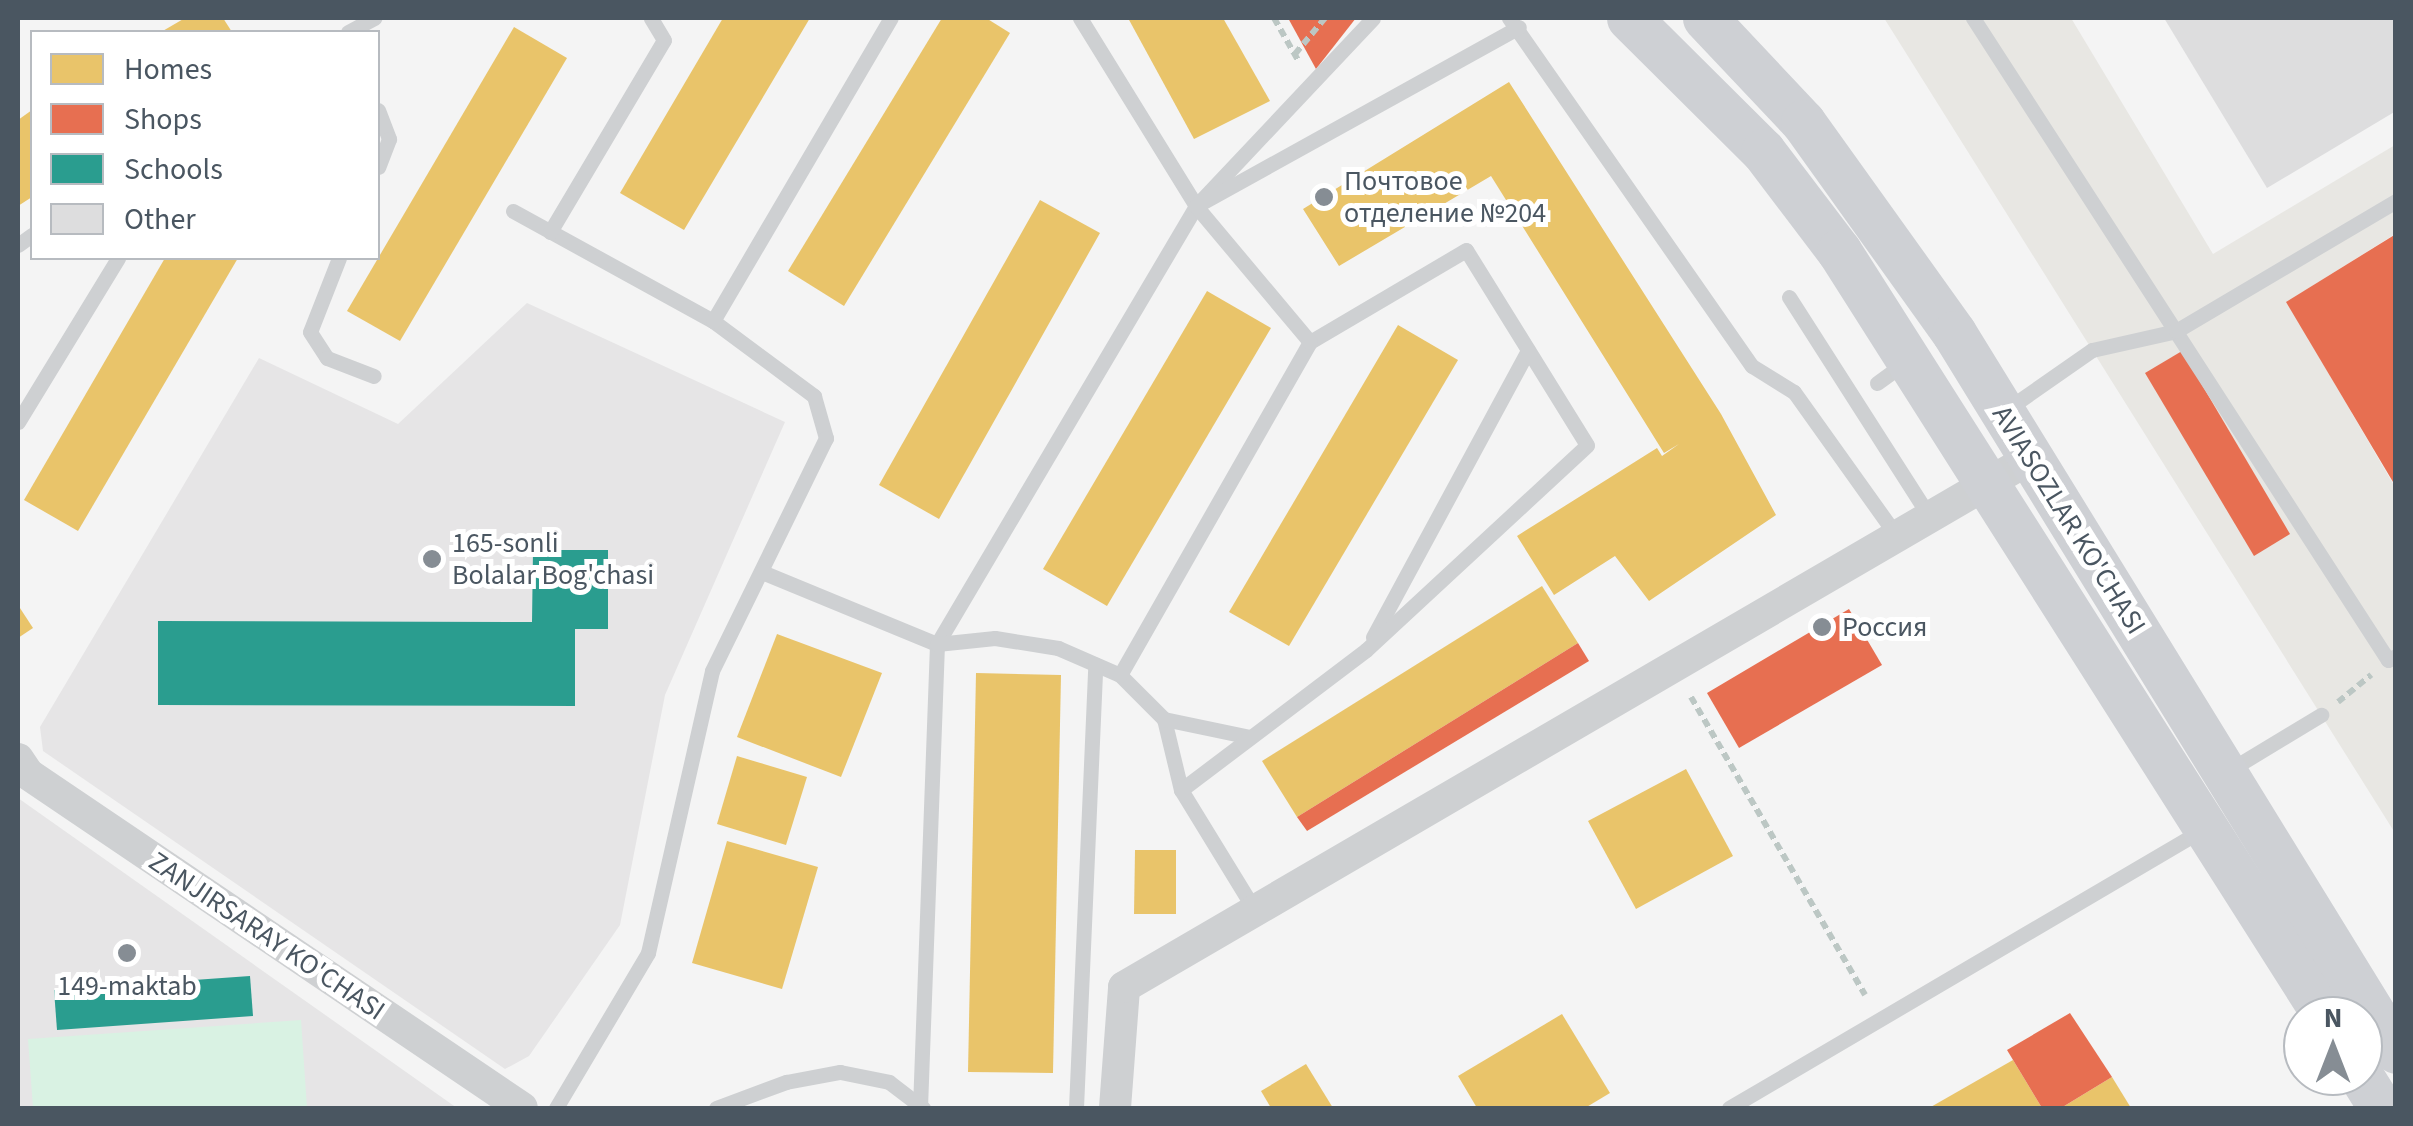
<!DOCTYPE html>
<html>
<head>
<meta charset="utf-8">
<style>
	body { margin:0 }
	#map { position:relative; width:2413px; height:1126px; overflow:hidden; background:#f4f4f4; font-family:"Source Sans 3",sans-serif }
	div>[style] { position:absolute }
	.commercial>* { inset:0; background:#e8e7e3 }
	.education>* { inset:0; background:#e6e5e6 }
	.green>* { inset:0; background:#d9f2e3 }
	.homes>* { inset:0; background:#e9c46a }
	.shops>* { inset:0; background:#e76f51 }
	.schools>* { inset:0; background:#2a9d8f }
	.building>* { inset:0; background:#ddddde }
	.path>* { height:6px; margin-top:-3px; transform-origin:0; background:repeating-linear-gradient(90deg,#bcc7c4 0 8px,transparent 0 13px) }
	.service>* { height:15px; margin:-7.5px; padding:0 7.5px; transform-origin:7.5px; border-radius:7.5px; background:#ced0d2 }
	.minor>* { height:32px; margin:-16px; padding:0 16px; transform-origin:16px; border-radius:16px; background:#ced0d2 }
	.secondary>* { height:45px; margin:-22.5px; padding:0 22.5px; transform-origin:22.5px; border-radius:22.5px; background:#ced0d4 }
	.dots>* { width:28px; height:28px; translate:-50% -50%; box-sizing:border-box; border:5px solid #fff; border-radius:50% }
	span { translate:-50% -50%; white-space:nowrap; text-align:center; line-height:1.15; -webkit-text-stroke:10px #fff; paint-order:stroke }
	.poi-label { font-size:28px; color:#4a5661 }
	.left { translate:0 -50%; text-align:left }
	.street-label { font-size:28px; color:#4a5661 }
	.frame { position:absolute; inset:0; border:20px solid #4a5661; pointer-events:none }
	.legend { position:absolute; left:30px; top:30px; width:350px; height:230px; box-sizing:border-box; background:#fff; border:2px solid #b7bbc0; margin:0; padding:12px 18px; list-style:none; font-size:30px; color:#4a5661 }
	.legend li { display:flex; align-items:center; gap:20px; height:50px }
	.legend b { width:50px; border:2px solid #b7bbc0 }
	.north { position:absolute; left:2283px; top:996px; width:100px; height:100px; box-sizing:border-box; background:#fff; border:2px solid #b7bbc0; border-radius:50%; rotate:0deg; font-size:28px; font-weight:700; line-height:40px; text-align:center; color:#4a5661 }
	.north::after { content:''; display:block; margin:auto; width:35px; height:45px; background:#868d94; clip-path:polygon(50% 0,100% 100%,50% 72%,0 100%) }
</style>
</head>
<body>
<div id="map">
	<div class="commercial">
		<div style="clip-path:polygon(1884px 18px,2071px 18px,2213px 254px,2395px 145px,2395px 234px,2287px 302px,2395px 487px,2395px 833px)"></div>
	</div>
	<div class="education">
		<div style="clip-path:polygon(527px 303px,785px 422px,665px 695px,620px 925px,529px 1056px,505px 1069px,43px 751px,40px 727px,259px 358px,398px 424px)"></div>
		<div style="clip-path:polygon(18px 798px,457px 1108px,18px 1108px)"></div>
	</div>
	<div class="green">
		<div style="clip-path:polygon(301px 1020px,307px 1108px,33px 1108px,28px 1039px)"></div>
	</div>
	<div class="homes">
		<div style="clip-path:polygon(185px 18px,223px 18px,232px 32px,161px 32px)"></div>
		<div style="clip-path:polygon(723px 18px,810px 18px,684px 230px,620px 193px)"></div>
		<div style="clip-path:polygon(942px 18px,986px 18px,1010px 33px,844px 306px,788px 271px)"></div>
		<div style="clip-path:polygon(1128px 18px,1223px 18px,1270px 101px,1194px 139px)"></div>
		<div style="clip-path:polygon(514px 27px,567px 58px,400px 341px,347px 311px)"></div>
		<div style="clip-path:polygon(1509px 82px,1721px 414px,1776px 515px,1649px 601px,1615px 556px,1554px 595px,1517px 536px,1657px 448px,1662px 456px,1679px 444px,1664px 453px,1491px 176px,1339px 266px,1303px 209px)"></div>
		<div style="clip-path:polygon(32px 110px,32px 197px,18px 206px,18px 120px)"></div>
		<div style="clip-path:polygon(1040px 200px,1100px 233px,939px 519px,879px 485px)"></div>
		<div style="clip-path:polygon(165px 258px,238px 258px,78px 531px,24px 500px)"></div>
		<div style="clip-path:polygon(1207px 291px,1271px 328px,1107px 606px,1043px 569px)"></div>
		<div style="clip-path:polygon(1398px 325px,1458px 360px,1289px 646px,1229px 612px)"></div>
		<div style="clip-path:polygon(1542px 586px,1578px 643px,1297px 817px,1262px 761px)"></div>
		<div style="clip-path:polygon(18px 605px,33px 628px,18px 638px)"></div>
		<div style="clip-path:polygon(777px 634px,882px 673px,841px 777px,737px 737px)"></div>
		<div style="clip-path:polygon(976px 673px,1061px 675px,1053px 1073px,968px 1072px)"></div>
		<div style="clip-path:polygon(737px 756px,807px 777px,786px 845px,717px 824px)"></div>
		<div style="clip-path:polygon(1686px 769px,1733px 856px,1636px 909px,1588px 821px)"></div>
		<div style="clip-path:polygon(727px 841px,818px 867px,782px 989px,692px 963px)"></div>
		<div style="clip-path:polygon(1135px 850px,1176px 850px,1176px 914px,1134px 914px)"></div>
		<div style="clip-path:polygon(1562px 1014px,1610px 1093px,1585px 1108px,1477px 1108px,1458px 1076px)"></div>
		<div style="clip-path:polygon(2013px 1060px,2042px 1108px,1929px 1108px)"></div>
		<div style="clip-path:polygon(1306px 1064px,1333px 1108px,1271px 1108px,1261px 1091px)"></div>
		<div style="clip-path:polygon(2112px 1077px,2131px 1108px,2061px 1108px)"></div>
	</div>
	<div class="shops">
		<div style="clip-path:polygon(1288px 18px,1356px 18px,1316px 69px)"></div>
		<div style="clip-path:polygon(2396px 234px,2396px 487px,2286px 302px)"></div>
		<div style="clip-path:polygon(2182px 351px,2290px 534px,2254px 556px,2145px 373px)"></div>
		<div style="clip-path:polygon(1849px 609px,1882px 665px,1739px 748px,1707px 693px)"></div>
		<div style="clip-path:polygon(1578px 643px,1589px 661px,1307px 831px,1297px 817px)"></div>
		<div style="clip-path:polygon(2070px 1013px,2112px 1077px,2061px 1108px,2042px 1108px,2007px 1050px)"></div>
	</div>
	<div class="schools">
		<div style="clip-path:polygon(533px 550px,608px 550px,608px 629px,575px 629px,575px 706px,158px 705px,158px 621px,532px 622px)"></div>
		<div style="clip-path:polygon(250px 976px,253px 1016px,57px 1030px,54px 990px)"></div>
	</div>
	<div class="building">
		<div style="clip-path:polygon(2164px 18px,2396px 18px,2396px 111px,2267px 188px)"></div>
	</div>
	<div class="path">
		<div style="left:1274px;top:18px;width:48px;rotate:60.3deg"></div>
		<div style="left:1295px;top:54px;width:47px;rotate:-50.2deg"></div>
		<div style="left:1691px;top:697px;width:345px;rotate:59.7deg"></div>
		<div style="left:2338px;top:702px;width:43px;rotate:-39.3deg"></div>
	</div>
	<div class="service">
		<div style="left:1080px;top:18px;width:221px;rotate:58.3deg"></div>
		<div style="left:1509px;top:18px;width:424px;rotate:55.1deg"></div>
		<div style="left:1752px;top:366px;width:49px;rotate:31.8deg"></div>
		<div style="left:1794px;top:392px;width:181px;rotate:54.5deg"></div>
		<div style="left:1973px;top:18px;width:764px;rotate:57.12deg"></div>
		<div style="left:2388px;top:660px;width:9px;rotate:-27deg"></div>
		<div style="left:348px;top:32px;width:30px;rotate:-28deg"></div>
		<div style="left:378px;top:110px;width:31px;rotate:69deg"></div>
		<div style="left:389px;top:139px;width:30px;rotate:111deg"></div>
		<div style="left:513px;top:211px;width:228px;rotate:28.8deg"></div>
		<div style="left:713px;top:321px;width:126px;rotate:36.6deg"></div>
		<div style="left:814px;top:396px;width:44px;rotate:74.1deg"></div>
		<div style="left:826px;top:438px;width:259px;rotate:116.1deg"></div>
		<div style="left:712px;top:671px;width:289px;rotate:102.8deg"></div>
		<div style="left:648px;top:953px;width:180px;rotate:120.7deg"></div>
		<div style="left:550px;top:232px;width:223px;rotate:-59.3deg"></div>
		<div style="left:664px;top:40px;width:26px;rotate:-121deg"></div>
		<div style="left:18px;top:245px;width:17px;rotate:-36deg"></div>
		<div style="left:339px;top:258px;width:79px;rotate:111.4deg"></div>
		<div style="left:310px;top:332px;width:31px;rotate:57deg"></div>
		<div style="left:327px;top:358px;width:50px;rotate:21deg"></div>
		<div style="left:1789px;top:297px;width:264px;rotate:57.4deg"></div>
		<div style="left:713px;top:321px;width:351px;rotate:-59.6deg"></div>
		<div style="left:1877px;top:383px;width:36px;rotate:-36deg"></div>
		<div style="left:2006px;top:410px;width:105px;rotate:-34.9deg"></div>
		<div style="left:2092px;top:350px;width:86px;rotate:-12.7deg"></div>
		<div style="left:2176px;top:331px;width:256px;rotate:-30.6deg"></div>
		<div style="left:18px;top:422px;width:192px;rotate:-58.6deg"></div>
		<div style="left:762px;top:572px;width:189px;rotate:22.4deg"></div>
		<div style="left:937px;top:644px;width:463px;rotate:92.1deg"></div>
		<div style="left:1373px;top:637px;width:326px;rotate:-61.6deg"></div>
		<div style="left:937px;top:644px;width:509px;rotate:-59.4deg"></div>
		<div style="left:1196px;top:206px;width:258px;rotate:-46.7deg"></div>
		<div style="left:937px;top:644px;width:58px;rotate:-5.9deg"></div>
		<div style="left:995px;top:638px;width:64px;rotate:9deg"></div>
		<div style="left:1058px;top:648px;width:68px;rotate:23.5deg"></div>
		<div style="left:1120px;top:675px;width:62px;rotate:45deg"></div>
		<div style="left:1164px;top:719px;width:73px;rotate:76.5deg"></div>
		<div style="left:1120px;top:675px;width:383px;rotate:-60.3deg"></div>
		<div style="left:1164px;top:719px;width:88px;rotate:11.8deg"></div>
		<div style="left:2228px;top:771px;width:109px;rotate:-31.1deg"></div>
		<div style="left:1254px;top:909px;width:140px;rotate:-121.5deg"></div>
		<div style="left:1181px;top:790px;width:232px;rotate:-37.1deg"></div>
		<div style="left:1366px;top:650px;width:301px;rotate:-42.8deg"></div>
		<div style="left:1587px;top:445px;width:229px;rotate:-121.8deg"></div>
		<div style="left:1466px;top:250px;width:181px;rotate:149.5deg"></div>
		<div style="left:1310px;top:342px;width:177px;rotate:-130deg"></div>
		<div style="left:1196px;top:206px;width:369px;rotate:-29deg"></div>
		<div style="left:716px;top:1108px;width:75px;rotate:-20.4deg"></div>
		<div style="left:786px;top:1082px;width:55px;rotate:-10.5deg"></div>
		<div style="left:840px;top:1072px;width:50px;rotate:11.5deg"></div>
		<div style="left:889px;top:1082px;width:43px;rotate:37.4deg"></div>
		<div style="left:1076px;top:1108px;width:444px;rotate:-87.5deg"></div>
		<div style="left:1729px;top:1108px;width:549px;rotate:-30.44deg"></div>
	</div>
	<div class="minor">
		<div style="left:18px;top:759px;width:18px;rotate:56deg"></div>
		<div style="left:28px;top:774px;width:596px;rotate:34.06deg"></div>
		<div style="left:1115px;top:1108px;width:121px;rotate:-85.7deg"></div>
		<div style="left:1124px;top:987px;width:1050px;rotate:-30.25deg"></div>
	</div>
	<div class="secondary">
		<div style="left:1629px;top:18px;width:189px;rotate:44.8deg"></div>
		<div style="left:1763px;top:151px;width:126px;rotate:52.8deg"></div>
		<div style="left:1839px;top:251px;width:906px;rotate:57.57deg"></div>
		<div style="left:1705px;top:18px;width:143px;rotate:46.7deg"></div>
		<div style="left:1803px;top:122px;width:259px;rotate:54.4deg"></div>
		<div style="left:1954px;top:333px;width:843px;rotate:58.38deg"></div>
		<div style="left:2361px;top:1076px;width:38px;rotate:58deg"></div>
	</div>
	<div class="dots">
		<div style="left:1324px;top:197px;background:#868d94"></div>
		<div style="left:432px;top:559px;background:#868d94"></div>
		<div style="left:1822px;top:627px;background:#868d94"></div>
		<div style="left:127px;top:953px;background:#868d94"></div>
	</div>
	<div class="poi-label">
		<span class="left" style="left:1344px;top:197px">Почтовое<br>отделение №204</span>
		<span class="left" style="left:452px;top:559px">165-sonli<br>Bolalar Bog'chasi</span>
		<span class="left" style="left:1842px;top:627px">Россия</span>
		<span style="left:127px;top:986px">149-maktab</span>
	</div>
	<div class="street-label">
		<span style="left:2069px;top:520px;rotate:58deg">AVIASOZLAR KO'CHASI</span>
		<span style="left:267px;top:936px;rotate:34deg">ZANJIRSARAY KO'CHASI</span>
	</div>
	<div class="frame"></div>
	<ul class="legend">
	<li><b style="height:28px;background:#e9c46a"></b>Homes</li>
	<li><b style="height:28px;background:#e76f51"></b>Shops</li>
	<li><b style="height:28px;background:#2a9d8f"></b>Schools</li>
	<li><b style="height:28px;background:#ddddde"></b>Other</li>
	</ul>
	<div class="north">N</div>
</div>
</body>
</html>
